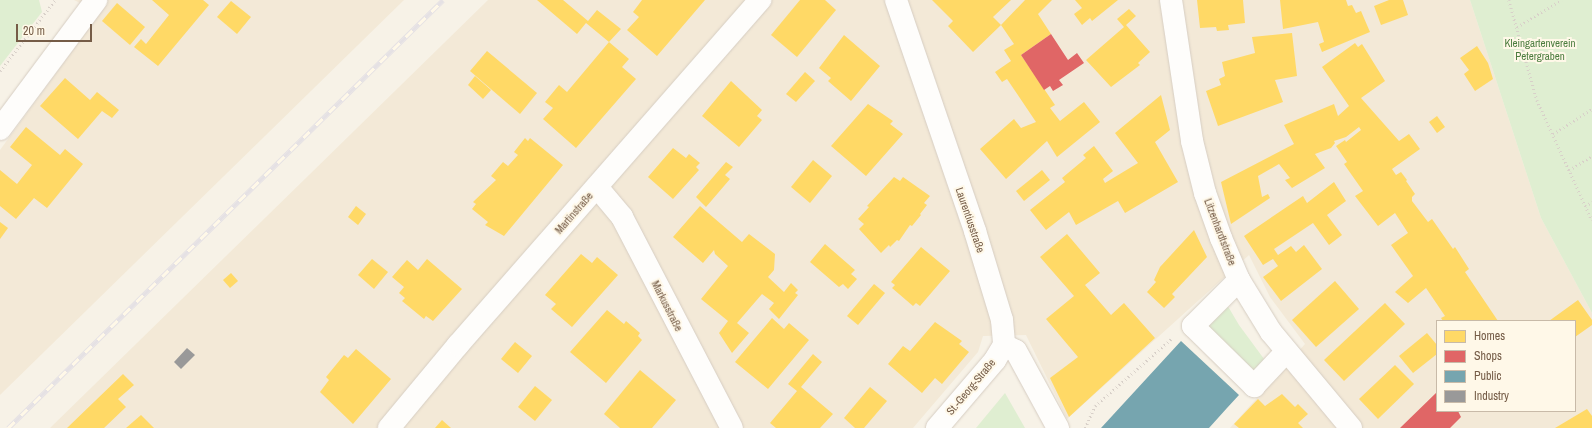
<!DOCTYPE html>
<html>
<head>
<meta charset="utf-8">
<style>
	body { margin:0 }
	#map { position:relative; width:1592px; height:428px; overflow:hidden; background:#f7f2e7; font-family:"Archivo Narrow",sans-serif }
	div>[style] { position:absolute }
	.residential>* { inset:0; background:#f3e9d7 }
	.green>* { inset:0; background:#dfeed1 }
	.homes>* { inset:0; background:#ffd966 }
	.shops>* { inset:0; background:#e06666 }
	.public>* { inset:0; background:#76a5af }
	.industry>* { inset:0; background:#999 }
	.path>* { height:2.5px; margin-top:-1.25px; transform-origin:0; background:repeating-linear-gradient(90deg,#d8d0c9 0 1px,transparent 0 4px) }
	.roads { filter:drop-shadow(0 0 1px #d6cdc2) drop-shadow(0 0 1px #d6cdc2) }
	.minor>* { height:22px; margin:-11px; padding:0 11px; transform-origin:11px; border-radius:11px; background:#fefdfb }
	.rail>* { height:4.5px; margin-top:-2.25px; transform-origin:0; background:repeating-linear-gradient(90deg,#fff8e8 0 9px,#e5e1e4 0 18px); box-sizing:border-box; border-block:1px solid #e5e1e4 }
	span { translate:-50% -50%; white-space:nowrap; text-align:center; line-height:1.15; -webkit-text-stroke:4px #fff8e8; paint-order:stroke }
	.park-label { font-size:11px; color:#4b7c3e }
	.street-label { font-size:11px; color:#755c47 }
	.legend { position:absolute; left:1436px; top:320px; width:140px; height:92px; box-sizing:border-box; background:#fff8e8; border:1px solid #c8baa8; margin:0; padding:5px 7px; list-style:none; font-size:12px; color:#755c47 }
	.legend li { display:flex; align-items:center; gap:8px; height:20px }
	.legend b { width:20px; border:1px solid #c8baa8 }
	.scale { position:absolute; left:16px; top:24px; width:76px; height:18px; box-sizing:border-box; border:2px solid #755c47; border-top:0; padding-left:5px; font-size:12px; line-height:14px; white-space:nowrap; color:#755c47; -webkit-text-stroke:3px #fff8e8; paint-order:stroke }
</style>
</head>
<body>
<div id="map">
	<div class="residential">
		<div style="clip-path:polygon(74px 0,404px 0,0 395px,0 150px,100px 13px)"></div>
		<div style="clip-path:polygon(evenodd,488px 0,1470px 0,1541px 218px,1592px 313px,1592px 428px,1230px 428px,1305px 344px,1270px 297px,1249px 255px,1067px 419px,1026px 335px,983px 336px,978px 352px,913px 428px,50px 428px,488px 0,1437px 321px,1575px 321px,1575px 411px,1437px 411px,1437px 321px)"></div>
	</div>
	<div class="green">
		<div style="clip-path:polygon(0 0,39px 0,42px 12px,0 66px)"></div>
		<div style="clip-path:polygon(1470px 0,1592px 0,1592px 313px,1541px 218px)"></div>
		<div style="clip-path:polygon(1226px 303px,1239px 325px,1267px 363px,1256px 373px,1206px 330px,1206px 323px)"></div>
		<div style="clip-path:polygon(1005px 393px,1025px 428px,976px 428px)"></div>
	</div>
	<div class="homes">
		<div style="clip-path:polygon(152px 0,203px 0,209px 5px,158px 66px,134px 47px,141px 39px,146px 44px,169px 15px)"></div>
		<div style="clip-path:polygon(537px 0,563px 0,588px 21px,597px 10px,621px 29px,609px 42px,586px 23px,577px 34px)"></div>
		<div style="clip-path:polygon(642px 0,705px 0,657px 56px,627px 30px,639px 17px,633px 12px)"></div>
		<div style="clip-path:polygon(800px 0,825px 0,836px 10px,797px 57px,771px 35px)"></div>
		<div style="clip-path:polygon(932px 0,1011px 0,993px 17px,1001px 25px,1025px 0,1052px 0,1038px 14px,1051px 34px,1021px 55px,1055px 105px,1050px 108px,1060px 121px,1084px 102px,1100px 122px,1057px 157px,1047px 141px,1006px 179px,980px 149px,1014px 119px,1021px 128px,1036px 122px,1007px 79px,1002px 82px,995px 72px,1011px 61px,1004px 50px,1014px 44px,1001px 25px,973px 52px,948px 26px,953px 21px)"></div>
		<div style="clip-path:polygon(1075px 0,1118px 0,1092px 21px,1090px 18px,1082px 25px,1074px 14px,1082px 8px)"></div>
		<div style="clip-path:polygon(1197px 0,1243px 0,1245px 23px,1228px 25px,1229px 30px,1217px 31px,1216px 27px,1200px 28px)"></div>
		<div style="clip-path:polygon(1280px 0,1346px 0,1348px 6px,1352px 5px,1356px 13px,1361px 11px,1370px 32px,1322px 52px,1319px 44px,1324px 42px,1318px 22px,1283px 29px)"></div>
		<div style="clip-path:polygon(1389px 0,1403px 0,1408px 15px,1381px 25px,1374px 6px)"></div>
		<div style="clip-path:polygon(231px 1px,251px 17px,237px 34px,217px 17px)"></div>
		<div style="clip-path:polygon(117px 3px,145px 27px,130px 45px,102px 21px)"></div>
		<div style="clip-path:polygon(1129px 9px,1136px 16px,1126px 25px,1150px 52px,1138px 63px,1140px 65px,1111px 87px,1086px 60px,1124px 27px,1117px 19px)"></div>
		<div style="clip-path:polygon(1292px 33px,1297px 76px,1275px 80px,1283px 102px,1218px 126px,1206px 91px,1221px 85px,1219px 79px,1225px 76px,1222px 62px,1255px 53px,1252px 37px)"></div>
		<div style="clip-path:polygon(844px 35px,880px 66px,851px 101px,828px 81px,831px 78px,819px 68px)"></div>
		<div style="clip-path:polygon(609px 42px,629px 59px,622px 67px,636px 79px,576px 148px,543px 119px,553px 108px,545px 102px,559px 85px,567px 92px)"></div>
		<div style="clip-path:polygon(1355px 43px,1358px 47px,1362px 44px,1385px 81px,1361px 98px,1399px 141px,1409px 134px,1420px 149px,1392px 169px,1396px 175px,1401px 172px,1407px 180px,1406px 181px,1415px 194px,1412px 197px,1412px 201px,1428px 222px,1432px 219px,1453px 249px,1455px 247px,1469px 269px,1465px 272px,1498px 321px,1443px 321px,1441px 318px,1445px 316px,1426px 288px,1408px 303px,1395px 292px,1413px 276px,1391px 245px,1408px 233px,1395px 213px,1378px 226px,1355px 196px,1363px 191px,1344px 164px,1347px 162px,1336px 146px,1345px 140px,1346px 142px,1361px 130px,1359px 127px,1346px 137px,1334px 141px,1335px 143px,1331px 148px,1315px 154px,1325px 168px,1292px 188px,1285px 180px,1290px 178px,1279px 164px,1258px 176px,1262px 197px,1268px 194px,1270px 198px,1231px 224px,1221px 182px,1294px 144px,1284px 125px,1334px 104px,1338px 116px,1349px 106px,1322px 67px)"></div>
		<div style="clip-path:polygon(1477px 46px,1488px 63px,1493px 79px,1475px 91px,1464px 74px,1469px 70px,1460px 58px)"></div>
		<div style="clip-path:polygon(487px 51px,537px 93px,520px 114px,470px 71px)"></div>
		<div style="clip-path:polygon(805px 72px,815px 81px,796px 102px,786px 94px)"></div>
		<div style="clip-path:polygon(475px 76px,491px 90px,483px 99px,468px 85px)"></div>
		<div style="clip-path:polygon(65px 78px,90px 100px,97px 92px,119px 110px,112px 118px,102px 111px,78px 139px,40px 106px)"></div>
		<div style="clip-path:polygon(731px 81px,762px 110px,757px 116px,762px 120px,739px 147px,702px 116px)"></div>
		<div style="clip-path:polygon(1161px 95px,1170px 130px,1155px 142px,1178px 182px,1125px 213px,1118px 201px,1076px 225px,1069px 212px,1046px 230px,1030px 210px,1065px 182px,1062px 178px,1086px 158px,1083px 155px,1094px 146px,1113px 171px,1103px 179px,1105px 183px,1138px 163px,1115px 133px)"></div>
		<div style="clip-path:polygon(868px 104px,893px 121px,890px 124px,903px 134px,866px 176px,831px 146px)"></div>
		<div style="clip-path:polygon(1437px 116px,1445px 127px,1437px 133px,1429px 122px)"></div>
		<div style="clip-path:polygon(26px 127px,60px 155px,65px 149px,83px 164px,47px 208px,34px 198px,16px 219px,0 206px,0 170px,17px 184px,32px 165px,10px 147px)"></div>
		<div style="clip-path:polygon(525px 138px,528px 141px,530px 138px,563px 165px,504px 236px,485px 225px,488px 222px,472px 209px,476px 204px,473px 202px,496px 180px,491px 176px,503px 162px,508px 166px,518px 155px,514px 152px)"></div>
		<div style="clip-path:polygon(673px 148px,686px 158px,689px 154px,700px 163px,696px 167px,699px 170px,673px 199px,648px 177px)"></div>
		<div style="clip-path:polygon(813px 160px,832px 176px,810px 203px,791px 187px)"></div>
		<div style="clip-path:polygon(726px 162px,733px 167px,725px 175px,730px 179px,706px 207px,696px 197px)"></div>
		<div style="clip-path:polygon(1042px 170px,1050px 180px,1024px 201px,1016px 191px)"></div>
		<div style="clip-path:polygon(894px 177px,900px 181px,903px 177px,930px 196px,924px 203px,927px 205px,920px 214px,921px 215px,912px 226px,910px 225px,899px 241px,897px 240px,890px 247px,889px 245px,881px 253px,859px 229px,864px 224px,858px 219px,869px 207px,867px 206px)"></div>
		<div style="clip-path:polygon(1334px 182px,1346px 201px,1327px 215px,1342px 235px,1329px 245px,1313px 223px,1274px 249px,1278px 255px,1291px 246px,1296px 252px,1304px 245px,1322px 269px,1281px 301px,1263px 277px,1278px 266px,1273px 259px,1263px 265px,1244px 236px,1303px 196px,1307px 203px)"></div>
		<div style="clip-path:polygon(356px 206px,366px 214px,358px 225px,348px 217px)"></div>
		<div style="clip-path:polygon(700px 206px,742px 242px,749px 234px,775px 254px,774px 270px,768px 277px,784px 292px,791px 283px,798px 290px,795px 293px,798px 295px,779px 319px,769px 309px,774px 303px,762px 294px,737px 323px,749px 333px,732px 353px,719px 333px,728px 321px,701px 299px,728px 266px,715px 254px,714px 250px,703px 263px,673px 237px)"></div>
		<div style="clip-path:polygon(0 222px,8px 228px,0 239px)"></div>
		<div style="clip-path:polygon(1194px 230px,1207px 257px,1172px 294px,1175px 297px,1164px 308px,1147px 292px,1156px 282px,1154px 280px,1160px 267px)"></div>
		<div style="clip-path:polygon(1067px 234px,1100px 273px,1085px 285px,1111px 315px,1124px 303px,1155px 338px,1069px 417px,1050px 378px,1078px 357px,1046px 319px,1074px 296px,1040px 257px)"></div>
		<div style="clip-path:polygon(825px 244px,855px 270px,851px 274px,857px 279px,848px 289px,843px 284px,839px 287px,810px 262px)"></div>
		<div style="clip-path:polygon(921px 247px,950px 271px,920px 306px,916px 303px,913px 306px,892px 288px,895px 285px,891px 282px)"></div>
		<div style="clip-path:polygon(581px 254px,592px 263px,597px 257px,618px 275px,572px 327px,551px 309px,556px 304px,545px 295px)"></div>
		<div style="clip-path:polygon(372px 259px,388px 272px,374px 289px,358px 275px)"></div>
		<div style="clip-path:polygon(427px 259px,462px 289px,433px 321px,426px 316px,424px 319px,402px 301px,405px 298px,399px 293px,404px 287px,392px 277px,407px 260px,418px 270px)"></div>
		<div style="clip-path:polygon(231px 273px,238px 281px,230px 288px,223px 280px)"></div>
		<div style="clip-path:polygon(1335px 281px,1359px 309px,1316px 347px,1292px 320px)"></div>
		<div style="clip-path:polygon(874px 284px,885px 293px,858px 325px,847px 316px)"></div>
		<div style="clip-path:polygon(1578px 300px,1592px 320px,1592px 325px,1575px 337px,1575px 321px,1549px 321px)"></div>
		<div style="clip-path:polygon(1385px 303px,1405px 324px,1344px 381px,1324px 360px)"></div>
		<div style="clip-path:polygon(607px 310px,624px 324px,626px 321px,640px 333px,638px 336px,642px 340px,606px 383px,570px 352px)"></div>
		<div style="clip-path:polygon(772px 318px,784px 329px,789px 323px,809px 340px,768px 389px,735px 362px)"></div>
		<div style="clip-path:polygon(935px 322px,962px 341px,959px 344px,969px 352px,942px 384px,935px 378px,922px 393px,888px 364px,903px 346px,910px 351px)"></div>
		<div style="clip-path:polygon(1427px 333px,1437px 345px,1437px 354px,1413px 373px,1399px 356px)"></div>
		<div style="clip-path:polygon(515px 342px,532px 356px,518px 373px,501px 359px)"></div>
		<div style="clip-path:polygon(356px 349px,391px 379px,353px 424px,320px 392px,329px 380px,326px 377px,344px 355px,348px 358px)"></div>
		<div style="clip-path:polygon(813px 354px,822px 362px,801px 387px,833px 414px,820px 428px,776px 428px,770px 423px,797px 391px,788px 384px)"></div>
		<div style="clip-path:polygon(1395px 365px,1414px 384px,1378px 419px,1359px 399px)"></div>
		<div style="clip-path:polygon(640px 370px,676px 400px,652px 428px,620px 428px,604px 414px)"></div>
		<div style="clip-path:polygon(123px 374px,134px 385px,118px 399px,126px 407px,104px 428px,67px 428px)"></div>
		<div style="clip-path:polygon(535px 386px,552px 400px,535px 421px,518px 407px)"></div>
		<div style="clip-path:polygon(870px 387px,887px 401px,864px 428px,855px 428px,844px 418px)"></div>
		<div style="clip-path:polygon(1282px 394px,1295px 407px,1298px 404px,1308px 414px,1298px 423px,1303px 428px,1239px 428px,1234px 424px,1258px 399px,1265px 406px)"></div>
		<div style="clip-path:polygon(1587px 409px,1592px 416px,1592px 428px,1555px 428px)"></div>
		<div style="clip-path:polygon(141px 415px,154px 428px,126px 428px)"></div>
		<div style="clip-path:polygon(442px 420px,451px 428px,435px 428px)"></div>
	</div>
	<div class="shops">
		<div style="clip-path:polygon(1051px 34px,1068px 60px,1077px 53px,1084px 63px,1059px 80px,1063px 85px,1053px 91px,1050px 86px,1044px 90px,1021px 55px)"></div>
		<div style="clip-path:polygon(1437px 392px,1437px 411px,1458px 411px,1461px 417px,1450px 428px,1400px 428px)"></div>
	</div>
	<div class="public">
		<div style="clip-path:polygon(1181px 341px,1239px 395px,1227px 408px,1209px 428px,1101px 428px)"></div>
	</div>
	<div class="industry">
		<div style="clip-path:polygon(187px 348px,195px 355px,181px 369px,174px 362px)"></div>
	</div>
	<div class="path">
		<div style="left:1509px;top:0;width:104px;rotate:74.4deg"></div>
		<div style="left:1537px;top:100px;width:132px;rotate:65.4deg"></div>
		<div style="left:1517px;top:27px;width:52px;rotate:-31.5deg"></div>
		<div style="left:0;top:71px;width:90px;rotate:-52.2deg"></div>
		<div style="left:1553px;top:134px;width:46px;rotate:-32.7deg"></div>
		<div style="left:1569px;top:170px;width:27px;rotate:-31deg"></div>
		<div style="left:1585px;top:206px;width:8px;rotate:-30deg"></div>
		<div style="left:1085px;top:428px;width:24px;rotate:-66deg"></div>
		<div style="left:1095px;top:406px;width:103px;rotate:-41.4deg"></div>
	</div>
	<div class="roads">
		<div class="minor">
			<div style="left:896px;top:0;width:244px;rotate:71.1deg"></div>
			<div style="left:975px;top:231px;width:93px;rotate:73.1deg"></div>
			<div style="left:1002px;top:320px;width:25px;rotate:85deg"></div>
			<div style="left:1171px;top:0;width:143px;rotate:81.5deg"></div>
			<div style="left:1192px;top:141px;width:54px;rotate:76deg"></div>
			<div style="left:1205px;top:193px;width:48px;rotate:70.4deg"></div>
			<div style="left:1221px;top:238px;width:46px;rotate:66.8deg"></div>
			<div style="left:1239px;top:280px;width:61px;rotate:58.4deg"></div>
			<div style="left:1271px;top:332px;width:125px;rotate:50.2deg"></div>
			<div style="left:0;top:129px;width:161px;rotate:-53.3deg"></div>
			<div style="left:597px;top:187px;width:39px;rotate:50deg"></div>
			<div style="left:622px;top:217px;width:238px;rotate:62.5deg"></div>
			<div style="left:1239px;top:280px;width:65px;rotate:135deg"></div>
			<div style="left:1193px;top:326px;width:86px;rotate:44.5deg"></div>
			<div style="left:1254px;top:386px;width:47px;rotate:-46.7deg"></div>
			<div style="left:1004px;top:345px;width:13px;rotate:27deg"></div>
			<div style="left:1016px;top:351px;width:88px;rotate:61.4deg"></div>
			<div style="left:389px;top:428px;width:108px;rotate:-50.3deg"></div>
			<div style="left:458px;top:345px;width:459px;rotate:-48.8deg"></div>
			<div style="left:937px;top:428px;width:89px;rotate:-49.5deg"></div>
			<div style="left:995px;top:360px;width:17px;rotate:-59deg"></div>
		</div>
	</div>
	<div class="rail">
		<div style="left:8px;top:428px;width:610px;rotate:-44.54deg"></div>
	</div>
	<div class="park-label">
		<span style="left:1540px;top:50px">Kleingartenverein<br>Petergraben</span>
	</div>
	<div class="street-label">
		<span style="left:574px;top:213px;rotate:-49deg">Martinstraße</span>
		<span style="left:970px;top:220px;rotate:71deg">Laurentiusstraße</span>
		<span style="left:1220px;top:232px;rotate:69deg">Litzenhardtstraße</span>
		<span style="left:667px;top:306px;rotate:63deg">Markusstraße</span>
		<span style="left:971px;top:387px;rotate:-50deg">St.-Georg-Straße</span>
	</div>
	<ul class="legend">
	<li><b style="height:11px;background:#ffd966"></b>Homes</li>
	<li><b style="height:11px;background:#e06666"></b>Shops</li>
	<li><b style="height:11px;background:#76a5af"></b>Public</li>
	<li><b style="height:11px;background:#999"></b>Industry</li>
	</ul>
	<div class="scale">20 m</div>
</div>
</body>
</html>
